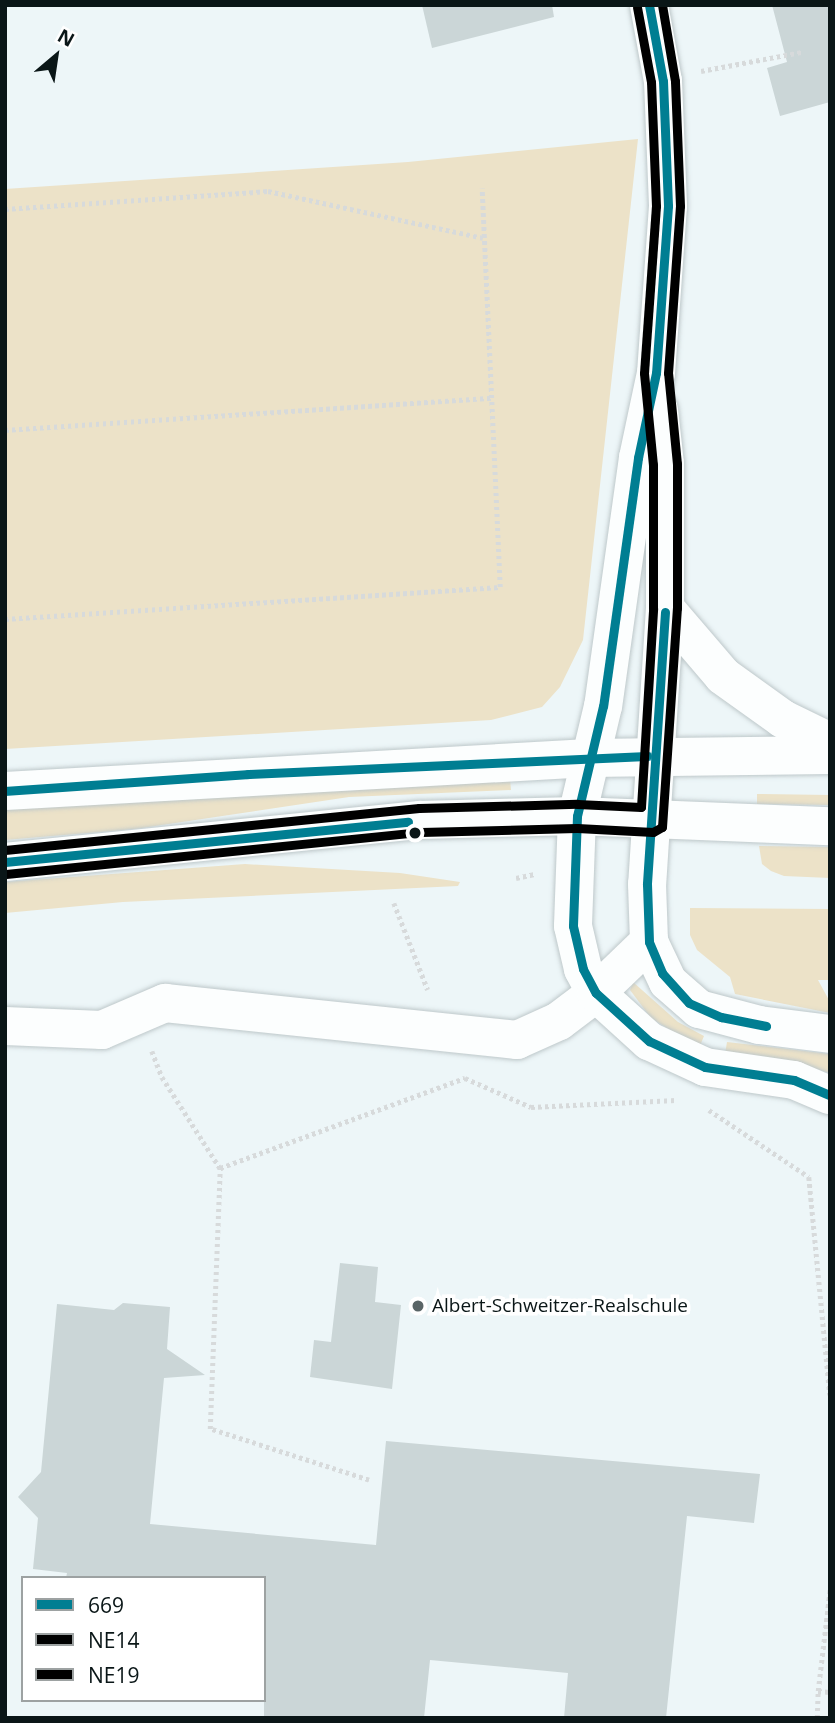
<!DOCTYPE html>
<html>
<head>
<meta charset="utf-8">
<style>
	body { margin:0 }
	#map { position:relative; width:835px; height:1723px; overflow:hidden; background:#edf6f8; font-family:"Open Sans",sans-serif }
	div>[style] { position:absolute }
	.green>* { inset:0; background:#ece2c8 }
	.building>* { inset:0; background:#cbd6d7 }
	.path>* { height:4.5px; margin-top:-2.25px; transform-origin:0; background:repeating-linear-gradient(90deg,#d7dadb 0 3.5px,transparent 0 7px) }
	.roads { filter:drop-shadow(0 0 2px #bec8ca) drop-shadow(0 0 2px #bec8ca) }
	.minor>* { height:38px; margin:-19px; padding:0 19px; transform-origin:19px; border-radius:19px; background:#fcfefe }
	.bus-1>* { height:9px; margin:-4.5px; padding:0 4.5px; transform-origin:4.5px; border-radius:4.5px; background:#007e92 }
	.bus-2>* { height:9px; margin:-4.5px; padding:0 4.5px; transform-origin:4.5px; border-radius:4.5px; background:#000 }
	.bus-3>* { height:9px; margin:-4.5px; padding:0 4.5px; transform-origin:4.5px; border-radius:4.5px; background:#000 }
	.dots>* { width:19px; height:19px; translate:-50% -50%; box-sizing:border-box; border:4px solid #fff; border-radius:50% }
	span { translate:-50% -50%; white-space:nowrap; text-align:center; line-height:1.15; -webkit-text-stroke:7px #fff; paint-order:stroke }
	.poi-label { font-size:19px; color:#0a1617 }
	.left { translate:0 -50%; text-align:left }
	.frame { position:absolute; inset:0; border:7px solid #0a1617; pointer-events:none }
	.legend { position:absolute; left:21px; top:1576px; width:245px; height:126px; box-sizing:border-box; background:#fff; border:2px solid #9da2a2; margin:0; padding:9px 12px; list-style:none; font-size:21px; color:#0a1617 }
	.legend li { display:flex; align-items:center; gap:14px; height:35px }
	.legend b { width:35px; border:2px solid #9da2a2 }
	.north { position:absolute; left:21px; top:21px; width:70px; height:70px; -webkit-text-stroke:5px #fff; paint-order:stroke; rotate:29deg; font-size:19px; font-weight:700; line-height:28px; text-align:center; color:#0a1617 }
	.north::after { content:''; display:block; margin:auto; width:24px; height:32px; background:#0a1617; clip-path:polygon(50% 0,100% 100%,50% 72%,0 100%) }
</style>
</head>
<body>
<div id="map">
	<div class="green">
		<div style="clip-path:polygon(638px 139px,583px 640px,560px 687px,542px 707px,491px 720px,5px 749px,5px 189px,408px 162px)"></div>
		<div style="clip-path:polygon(510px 779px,511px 790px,349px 797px,135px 829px,5px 840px,5px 808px)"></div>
		<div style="clip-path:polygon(757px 794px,830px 795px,830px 805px,757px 804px)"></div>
		<div style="clip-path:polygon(759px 846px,830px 847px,830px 878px,784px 876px,771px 871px,762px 864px)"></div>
		<div style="clip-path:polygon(245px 864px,400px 873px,460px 882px,458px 886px,123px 902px,5px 913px,5px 882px)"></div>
		<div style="clip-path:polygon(690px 908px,830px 909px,830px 980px,818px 980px,830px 1002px,830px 1013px,735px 994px,730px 977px,697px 950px,690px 935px)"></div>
		<div style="clip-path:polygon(633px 982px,678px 1022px,704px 1036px,699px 1048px,651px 1018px,630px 990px)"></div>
		<div style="clip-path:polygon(727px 1042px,830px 1054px,830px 1073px,798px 1064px,725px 1054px)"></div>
	</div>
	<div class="building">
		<div style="clip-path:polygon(422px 5px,552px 5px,554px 17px,432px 48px)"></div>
		<div style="clip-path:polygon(772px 5px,830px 5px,830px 102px,780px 116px,767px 68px,787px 62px)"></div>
		<div style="clip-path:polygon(340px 1263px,378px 1267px,375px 1302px,401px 1305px,392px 1389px,310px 1377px,314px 1340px,331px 1342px)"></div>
		<div style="clip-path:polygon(123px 1303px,170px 1307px,167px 1349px,205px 1375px,164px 1378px,150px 1524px,376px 1545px,386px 1441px,760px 1474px,754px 1523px,687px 1516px,666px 1718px,564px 1718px,568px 1673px,430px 1660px,424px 1718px,264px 1718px,264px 1578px,66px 1578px,67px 1573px,33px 1569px,38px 1518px,18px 1497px,41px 1472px,57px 1304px,114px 1310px)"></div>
	</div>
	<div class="path">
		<div style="left:701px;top:71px;width:103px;rotate:-10.7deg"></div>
		<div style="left:5px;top:209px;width:264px;rotate:-3.9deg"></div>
		<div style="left:268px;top:191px;width:220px;rotate:12.3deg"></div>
		<div style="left:5px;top:430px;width:488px;rotate:-3.8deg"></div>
		<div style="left:5px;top:619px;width:496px;rotate:-3.7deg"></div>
		<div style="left:500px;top:587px;width:399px;rotate:-92.6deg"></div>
		<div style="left:516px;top:878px;width:19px;rotate:-12deg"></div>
		<div style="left:394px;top:903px;width:93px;rotate:68.7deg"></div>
		<div style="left:152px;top:1051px;width:28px;rotate:69deg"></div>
		<div style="left:162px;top:1077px;width:108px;rotate:57.5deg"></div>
		<div style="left:709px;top:1110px;width:120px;rotate:33.8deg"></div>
		<div style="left:809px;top:1177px;width:219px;rotate:84.5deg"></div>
		<div style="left:369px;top:1480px;width:167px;rotate:-162.2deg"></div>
		<div style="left:210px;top:1429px;width:261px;rotate:-87.8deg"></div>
		<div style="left:220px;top:1168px;width:261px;rotate:-20.2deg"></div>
		<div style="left:465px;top:1078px;width:72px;rotate:23.7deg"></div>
		<div style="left:531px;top:1107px;width:145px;rotate:-2.8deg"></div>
		<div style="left:818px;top:1691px;width:103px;rotate:-83.3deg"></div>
		<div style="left:817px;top:1718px;width:27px;rotate:-88deg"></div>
		<div style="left:818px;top:1691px;width:12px;rotate:5deg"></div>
	</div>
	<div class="roads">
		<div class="minor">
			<div style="left:649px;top:5px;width:77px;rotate:79.6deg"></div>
			<div style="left:663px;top:81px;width:125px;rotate:87.7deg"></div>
			<div style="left:668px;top:206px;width:167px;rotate:94.1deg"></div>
			<div style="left:656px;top:373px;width:87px;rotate:102deg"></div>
			<div style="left:638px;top:458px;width:250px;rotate:98deg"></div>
			<div style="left:603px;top:706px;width:113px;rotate:103.3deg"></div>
			<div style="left:577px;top:816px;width:110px;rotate:92.1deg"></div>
			<div style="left:573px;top:926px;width:44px;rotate:76.9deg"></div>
			<div style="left:583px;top:969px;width:27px;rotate:62deg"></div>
			<div style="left:596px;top:993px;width:72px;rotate:42.2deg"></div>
			<div style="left:649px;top:1041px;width:62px;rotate:24.9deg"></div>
			<div style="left:705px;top:1067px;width:90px;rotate:8.3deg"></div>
			<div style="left:794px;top:1080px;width:39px;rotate:23deg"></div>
			<div style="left:659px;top:410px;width:54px;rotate:83.7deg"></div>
			<div style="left:665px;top:464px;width:144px;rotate:90deg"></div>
			<div style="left:665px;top:608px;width:277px;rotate:93.7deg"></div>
			<div style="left:647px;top:884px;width:58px;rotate:88deg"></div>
			<div style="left:649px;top:942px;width:44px;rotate:64.6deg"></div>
			<div style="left:668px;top:982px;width:41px;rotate:41.1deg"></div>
			<div style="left:699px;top:1009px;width:62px;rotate:14.9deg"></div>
			<div style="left:759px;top:1025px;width:72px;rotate:7.2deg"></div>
			<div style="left:665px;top:608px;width:89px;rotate:49.5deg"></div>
			<div style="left:723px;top:676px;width:74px;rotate:35.6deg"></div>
			<div style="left:783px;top:719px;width:52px;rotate:26.1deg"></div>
			<div style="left:5px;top:791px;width:585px;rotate:-3.23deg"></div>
			<div style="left:589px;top:758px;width:241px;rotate:-0.7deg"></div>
			<div style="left:5px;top:862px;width:417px;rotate:-5.8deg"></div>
			<div style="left:420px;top:820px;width:157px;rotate:-1.5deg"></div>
			<div style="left:577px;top:816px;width:253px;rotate:2.3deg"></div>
			<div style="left:5px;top:1026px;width:97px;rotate:2.4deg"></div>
			<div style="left:102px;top:1030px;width:69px;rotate:-23.2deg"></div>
			<div style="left:165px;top:1003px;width:354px;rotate:6deg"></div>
			<div style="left:517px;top:1040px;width:46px;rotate:-24.3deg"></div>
			<div style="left:559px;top:1021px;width:46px;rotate:-37.1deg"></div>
			<div style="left:596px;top:993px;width:74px;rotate:-43.9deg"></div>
		</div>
	</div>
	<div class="bus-1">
		<div style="left:649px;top:5px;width:77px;rotate:79.6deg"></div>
		<div style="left:663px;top:81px;width:125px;rotate:87.7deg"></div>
		<div style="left:668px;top:206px;width:167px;rotate:94.1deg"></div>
		<div style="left:656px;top:373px;width:87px;rotate:102deg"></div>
		<div style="left:638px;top:458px;width:250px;rotate:98deg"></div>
		<div style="left:603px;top:706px;width:113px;rotate:103.3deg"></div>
		<div style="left:577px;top:816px;width:110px;rotate:92.1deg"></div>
		<div style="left:573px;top:926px;width:44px;rotate:76.9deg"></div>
		<div style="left:583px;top:969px;width:27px;rotate:62deg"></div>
		<div style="left:596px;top:993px;width:72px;rotate:42.2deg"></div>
		<div style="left:649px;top:1041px;width:62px;rotate:24.9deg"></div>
		<div style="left:705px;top:1067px;width:90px;rotate:8.3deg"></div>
		<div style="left:794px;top:1080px;width:39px;rotate:23deg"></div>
		<div style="left:665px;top:612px;width:273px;rotate:93.8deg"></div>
		<div style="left:647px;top:884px;width:58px;rotate:88deg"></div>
		<div style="left:649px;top:942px;width:34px;rotate:67deg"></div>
		<div style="left:662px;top:973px;width:40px;rotate:48deg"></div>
		<div style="left:689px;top:1003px;width:35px;rotate:24deg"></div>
		<div style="left:721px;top:1017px;width:46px;rotate:11.3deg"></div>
		<div style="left:5px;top:791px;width:244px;rotate:-4deg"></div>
		<div style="left:248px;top:774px;width:400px;rotate:-2.6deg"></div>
		<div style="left:5px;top:862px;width:405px;rotate:-5.7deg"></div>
	</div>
	<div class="bus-2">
		<div style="left:6px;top:874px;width:417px;rotate:-5.8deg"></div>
		<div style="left:421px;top:832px;width:156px;rotate:-1.5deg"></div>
		<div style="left:577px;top:828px;width:76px;rotate:3deg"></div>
		<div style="left:653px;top:832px;width:10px;rotate:-29deg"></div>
		<div style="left:662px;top:827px;width:220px;rotate:-86.1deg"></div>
		<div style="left:677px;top:608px;width:144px;rotate:-90deg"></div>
		<div style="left:677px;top:464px;width:91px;rotate:-95.6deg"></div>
		<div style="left:668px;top:373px;width:167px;rotate:-85.9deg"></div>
		<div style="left:680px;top:206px;width:125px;rotate:-92.3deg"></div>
		<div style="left:675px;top:81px;width:77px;rotate:-99.7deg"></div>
	</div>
	<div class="bus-3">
		<div style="left:5px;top:850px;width:416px;rotate:-5.8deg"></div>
		<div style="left:419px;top:808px;width:158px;rotate:-1.5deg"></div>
		<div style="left:577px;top:804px;width:64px;rotate:2.7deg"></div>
		<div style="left:641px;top:807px;width:199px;rotate:-86.5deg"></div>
		<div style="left:653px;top:608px;width:143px;rotate:-90deg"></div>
		<div style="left:653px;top:465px;width:92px;rotate:-95.6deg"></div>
		<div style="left:644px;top:373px;width:167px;rotate:-85.9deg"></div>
		<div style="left:656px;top:206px;width:124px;rotate:-92.3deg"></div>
		<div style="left:651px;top:82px;width:76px;rotate:-100.6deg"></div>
	</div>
	<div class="dots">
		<div style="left:415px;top:833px;background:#0a1617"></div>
		<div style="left:418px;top:1306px;background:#596466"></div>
	</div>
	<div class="poi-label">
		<span class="left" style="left:432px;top:1306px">Albert-Schweitzer-Realschule</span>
	</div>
	<div class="frame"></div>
	<ul class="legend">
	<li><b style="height:9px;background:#007e92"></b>669</li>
	<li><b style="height:9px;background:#000"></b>NE14</li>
	<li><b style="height:9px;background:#000"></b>NE19</li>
	</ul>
	<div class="north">N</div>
</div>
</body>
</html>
